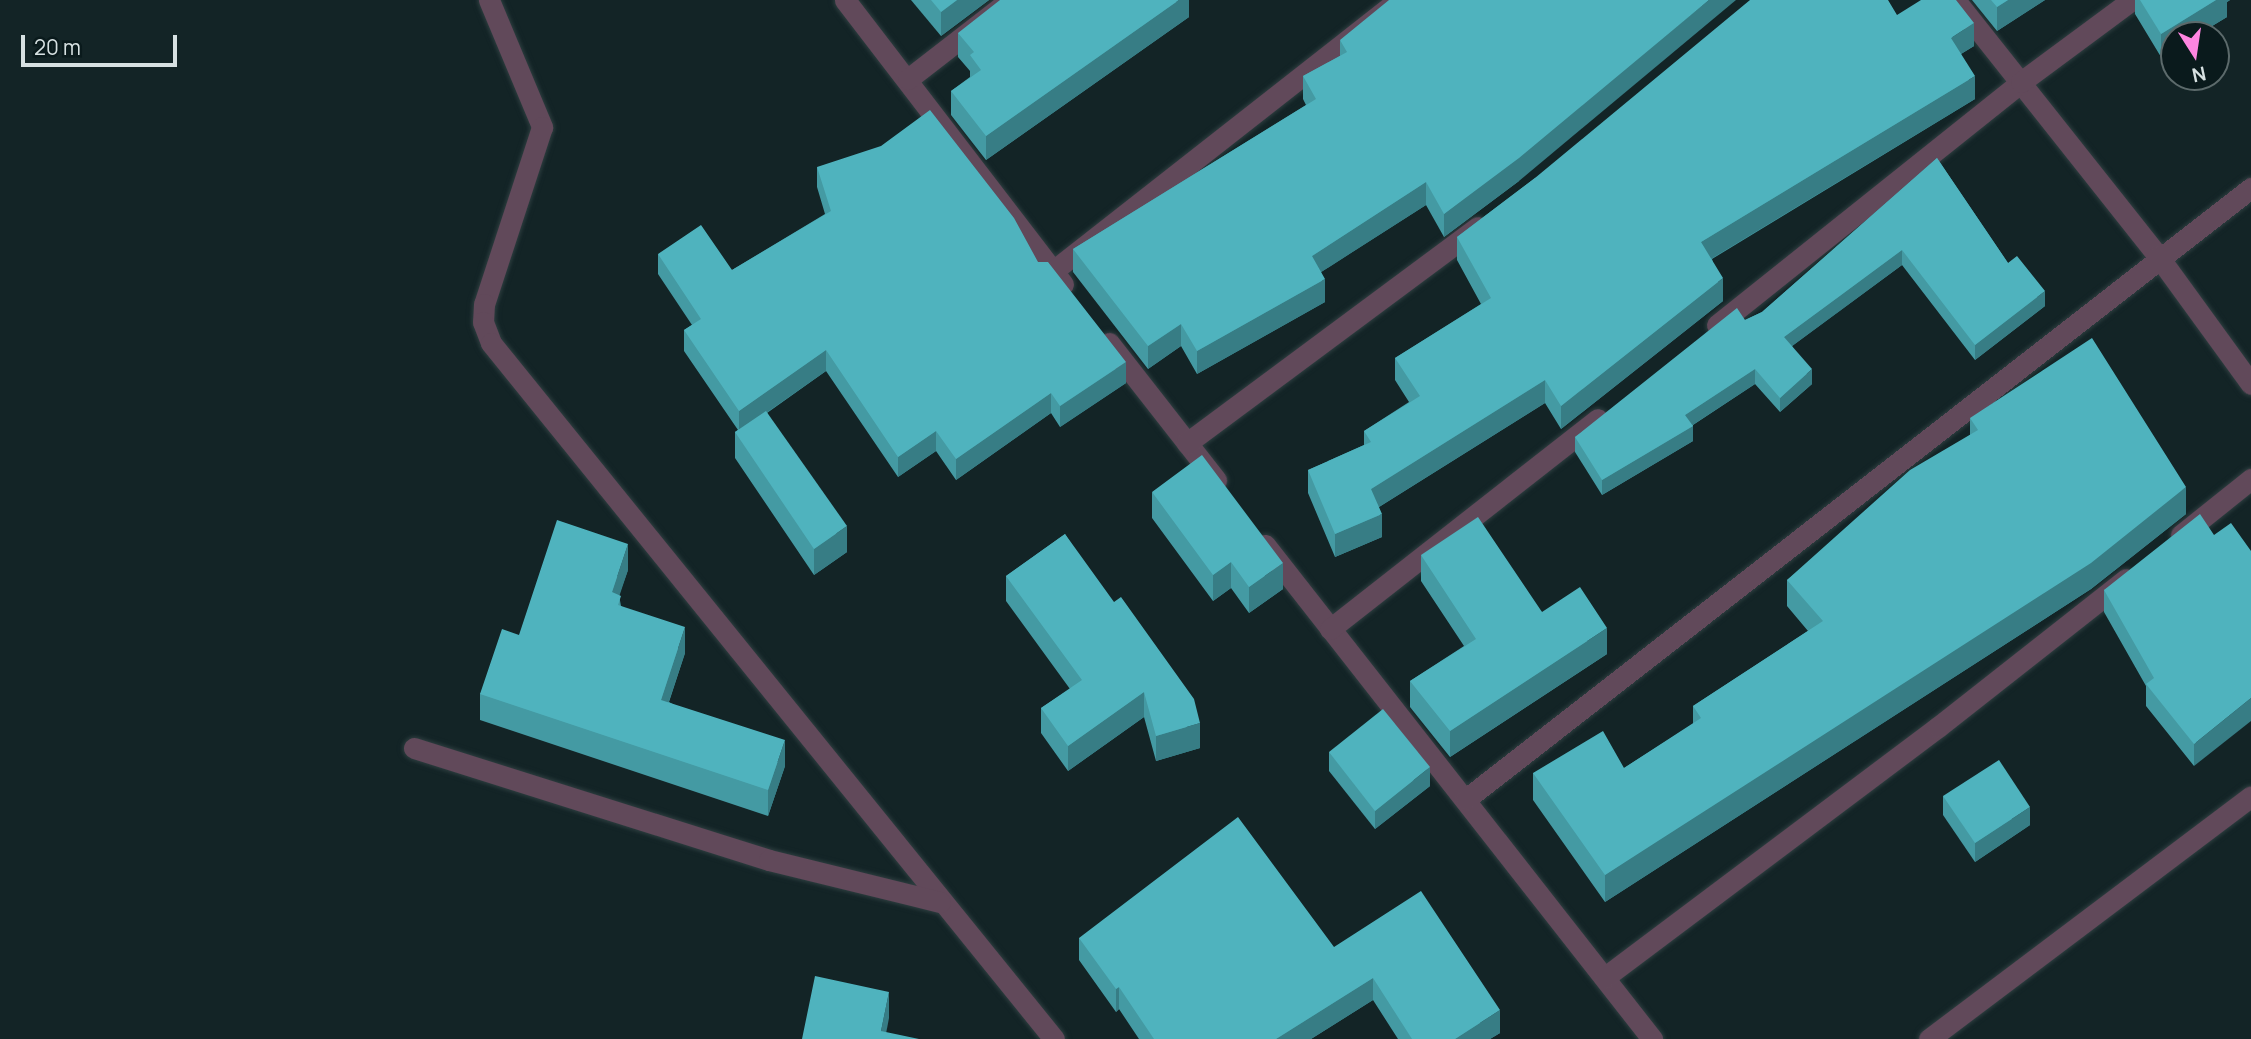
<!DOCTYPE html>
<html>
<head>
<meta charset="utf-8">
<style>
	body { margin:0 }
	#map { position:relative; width:2251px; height:1039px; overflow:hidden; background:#132426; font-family:Manrope,sans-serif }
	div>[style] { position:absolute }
	.roads { filter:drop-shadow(0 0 2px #2e3e40) drop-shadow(0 0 2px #2e3e40) }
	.minor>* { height:21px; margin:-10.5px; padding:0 10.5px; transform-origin:10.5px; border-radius:10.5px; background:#61495a }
	.tertiary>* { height:21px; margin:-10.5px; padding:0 10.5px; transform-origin:10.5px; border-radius:10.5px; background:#61495a }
	.wall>* { inset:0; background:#449aa3 }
	.shaded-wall>* { inset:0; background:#377d85 }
	.building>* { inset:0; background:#4fb3be }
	span { translate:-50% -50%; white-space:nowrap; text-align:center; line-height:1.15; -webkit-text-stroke:7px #0a1a1c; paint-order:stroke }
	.north { position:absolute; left:2160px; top:21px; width:70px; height:70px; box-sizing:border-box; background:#0a1a1c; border:2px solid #5c6a6b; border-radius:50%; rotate:168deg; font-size:19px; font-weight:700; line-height:28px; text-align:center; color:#d7e1e2 }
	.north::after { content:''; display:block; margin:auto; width:24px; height:32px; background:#fe85e0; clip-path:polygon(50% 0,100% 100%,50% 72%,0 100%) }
	.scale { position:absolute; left:21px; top:35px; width:156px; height:32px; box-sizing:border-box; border:4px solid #d7e1e2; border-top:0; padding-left:9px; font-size:21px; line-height:24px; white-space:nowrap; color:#d7e1e2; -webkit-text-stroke:5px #0a1a1c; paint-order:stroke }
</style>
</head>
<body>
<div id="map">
	<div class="roads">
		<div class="minor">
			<div style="left:489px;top:0;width:138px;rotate:67.3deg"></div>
			<div style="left:542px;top:127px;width:186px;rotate:108.1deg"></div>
			<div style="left:484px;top:304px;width:18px;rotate:93deg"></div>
			<div style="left:483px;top:322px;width:22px;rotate:69deg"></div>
			<div style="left:491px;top:343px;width:895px;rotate:51.03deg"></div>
			<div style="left:845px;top:0;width:358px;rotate:52.5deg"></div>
			<div style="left:1955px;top:0;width:327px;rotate:51.6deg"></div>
			<div style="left:2158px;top:256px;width:158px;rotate:54deg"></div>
			<div style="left:908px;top:79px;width:129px;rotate:-37.8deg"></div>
			<div style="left:1053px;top:271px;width:439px;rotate:-38.1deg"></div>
			<div style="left:1717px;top:325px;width:389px;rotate:-38.6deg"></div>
			<div style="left:2021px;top:82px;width:138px;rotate:-36.5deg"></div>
			<div style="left:1109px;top:343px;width:174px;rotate:52deg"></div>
			<div style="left:1187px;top:443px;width:362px;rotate:-36.6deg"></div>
			<div style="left:2181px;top:535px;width:90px;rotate:-38.7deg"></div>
			<div style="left:1265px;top:545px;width:628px;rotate:51.92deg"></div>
			<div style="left:1330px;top:629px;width:340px;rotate:-38.1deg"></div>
			<div style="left:414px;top:748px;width:372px;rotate:17.5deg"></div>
			<div style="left:769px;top:860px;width:176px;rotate:13.8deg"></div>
			<div style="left:1466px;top:799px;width:995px;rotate:-37.9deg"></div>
			<div style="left:1605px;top:977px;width:416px;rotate:-36.9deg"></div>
			<div style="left:1938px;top:727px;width:239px;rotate:-38.2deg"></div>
		</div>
		<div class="tertiary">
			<div style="left:1929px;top:1039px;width:403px;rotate:-37deg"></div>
		</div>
	</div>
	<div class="wall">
		<div style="clip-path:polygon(911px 0,989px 0,941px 36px)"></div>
		<div style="clip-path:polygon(1189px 0,1189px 17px,986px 160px,951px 115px,951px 91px,970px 77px,970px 71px,958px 57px,958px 33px)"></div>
		<div style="clip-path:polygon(1972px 0,2045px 0,1997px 31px)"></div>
		<div style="clip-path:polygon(2135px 0,2230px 0,2227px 2px,2227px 17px,2161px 57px,2135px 14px)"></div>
		<div style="clip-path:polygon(1897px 15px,1974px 46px,1961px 54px,1975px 99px,1712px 259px,1723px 301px,1561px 429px,1545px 403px,1379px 507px,1382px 537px,1335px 557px,1308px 493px,1308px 470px,1364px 445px,1364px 431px,1409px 402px,1395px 380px,1395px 358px,1481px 304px,1457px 260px,1457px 237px,1535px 178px)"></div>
		<div style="clip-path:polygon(1340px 40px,1519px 181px,1444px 237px,1426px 205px,1321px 272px,1325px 302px,1197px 374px,1181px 346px,1148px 369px,1073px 272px,1073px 249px,1306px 105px,1303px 99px,1303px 76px,1340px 56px)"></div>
		<div style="clip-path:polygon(1937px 158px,2008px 263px,2045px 306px,1975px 360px,1902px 265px,1792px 346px,1812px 384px,1780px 412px,1755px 384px,1693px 425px,1693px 441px,1602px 495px,1575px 452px,1575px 437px,1745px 320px,1762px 312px)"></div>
		<div style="clip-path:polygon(817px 167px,1038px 262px,1126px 383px,1060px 427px,1051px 413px,956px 480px,936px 451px,898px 477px,826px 371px,767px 413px,847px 552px,814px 575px,735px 458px,735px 432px,738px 430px,684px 351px,684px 330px,692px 325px,658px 274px,658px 254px,732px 270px,825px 214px,817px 187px)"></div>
		<div style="clip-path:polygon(1970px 418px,2186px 514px,2091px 589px,1605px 902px,1533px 800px,1533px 773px,1624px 768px,1693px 724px,1693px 706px,1808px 631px,1787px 606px,1787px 580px,1970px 435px)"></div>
		<div style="clip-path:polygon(1152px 492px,1283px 589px,1249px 613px,1231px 588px,1213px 601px,1152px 518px)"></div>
		<div style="clip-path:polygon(1065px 534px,1200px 748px,1156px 761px,1144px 717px,1068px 771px,1041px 733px,1041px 708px,1070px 689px,1006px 601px,1006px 576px)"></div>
		<div style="clip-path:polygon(2214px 535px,2194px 766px,2146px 706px,2146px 686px,2104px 612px,2104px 590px)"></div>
		<div style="clip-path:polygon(1421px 555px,1542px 612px,1607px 654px,1450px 757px,1410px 707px,1410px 681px,1464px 646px,1421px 581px)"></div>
		<div style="clip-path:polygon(628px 570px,619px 595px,621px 606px,685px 653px,669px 702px,785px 766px,768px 816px,480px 720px,480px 694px,519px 635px)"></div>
		<div style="clip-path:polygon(1329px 752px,1430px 786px,1375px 829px,1329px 771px)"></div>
		<div style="clip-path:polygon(1943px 796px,2030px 825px,1975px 862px,1943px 815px)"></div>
		<div style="clip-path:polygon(1079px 938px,1334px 947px,1500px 1033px,1490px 1039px,1398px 1039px,1373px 1000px,1311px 1039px,1139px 1039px,1119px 1009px,1116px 1012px,1079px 960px)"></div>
	</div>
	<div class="shaded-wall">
		<div style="clip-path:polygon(957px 0,989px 0,941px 36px,941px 12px)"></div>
		<div style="clip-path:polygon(1179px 0,1189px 0,1189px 17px,986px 160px,986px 136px)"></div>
		<div style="clip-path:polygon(1709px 0,1736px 0,1519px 181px,1444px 237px,1444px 214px)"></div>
		<div style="clip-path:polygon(2008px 0,2045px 0,1997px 31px,1997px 7px)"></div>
		<div style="clip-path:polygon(2216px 0,2230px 0,2227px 2px,2227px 17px,2197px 35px,2174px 35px,2174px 49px,2161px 57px,2161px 34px)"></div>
		<div style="clip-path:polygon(1974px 23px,1974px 46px,1951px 60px,1951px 38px)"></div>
		<div style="clip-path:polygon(1975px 76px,1975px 99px,1701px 265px,1701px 242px)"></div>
		<div style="clip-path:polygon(1426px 182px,1426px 205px,1312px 278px,1312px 256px)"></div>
		<div style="clip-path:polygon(1902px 250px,1902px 265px,1784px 352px,1784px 337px)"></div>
		<div style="clip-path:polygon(1723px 278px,1723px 301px,1561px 429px,1561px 406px)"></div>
		<div style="clip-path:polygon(1325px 279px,1325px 302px,1197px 374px,1197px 351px)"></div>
		<div style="clip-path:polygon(2045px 291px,2045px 306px,1975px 360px,1975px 345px)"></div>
		<div style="clip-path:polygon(1181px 324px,1181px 346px,1148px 369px,1148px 346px)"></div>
		<div style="clip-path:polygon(826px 350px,826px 371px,739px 432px,739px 411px)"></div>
		<div style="clip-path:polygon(1126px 362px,1126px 383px,1060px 427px,1060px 406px)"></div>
		<div style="clip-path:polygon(1755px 369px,1755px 384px,1685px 430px,1685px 415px)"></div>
		<div style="clip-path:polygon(1812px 369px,1812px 384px,1780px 412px,1780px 398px)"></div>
		<div style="clip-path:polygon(1545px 380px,1545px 403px,1371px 512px,1371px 489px)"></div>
		<div style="clip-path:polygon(1051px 393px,1051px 413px,956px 480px,956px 459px)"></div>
		<div style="clip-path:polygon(1693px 426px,1693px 441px,1602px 495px,1602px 480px)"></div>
		<div style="clip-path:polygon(936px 431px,936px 451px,898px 477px,898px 457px)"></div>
		<div style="clip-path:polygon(2186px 487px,2186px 514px,2091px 589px,1605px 902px,1605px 875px)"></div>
		<div style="clip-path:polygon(1382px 514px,1382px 537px,1335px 557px,1335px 534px)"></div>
		<div style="clip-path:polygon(847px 526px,847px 552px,814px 575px,814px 549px)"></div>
		<div style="clip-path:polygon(628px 544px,628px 570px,612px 618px,612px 592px)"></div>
		<div style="clip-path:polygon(1231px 562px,1231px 588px,1213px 601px,1213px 575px)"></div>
		<div style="clip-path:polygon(1283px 563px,1283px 589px,1249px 613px,1249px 587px)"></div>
		<div style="clip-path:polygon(685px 627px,685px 653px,661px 725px,661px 700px)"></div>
		<div style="clip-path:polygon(1607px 628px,1607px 654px,1450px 757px,1450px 731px)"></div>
		<div style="clip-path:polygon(1144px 692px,1144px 717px,1068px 771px,1068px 746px)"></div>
		<div style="clip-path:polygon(2251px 698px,2251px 721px,2194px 766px,2194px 744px)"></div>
		<div style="clip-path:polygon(1200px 723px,1200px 748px,1156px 761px,1156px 736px)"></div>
		<div style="clip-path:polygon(785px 740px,785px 766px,768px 816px,768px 790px)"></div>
		<div style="clip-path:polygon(1430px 767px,1430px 786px,1375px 829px,1375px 811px)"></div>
		<div style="clip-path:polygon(2030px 807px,2030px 825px,1975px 862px,1975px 843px)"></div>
		<div style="clip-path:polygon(1373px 978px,1373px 1000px,1311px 1039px,1276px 1039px)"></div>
		<div style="clip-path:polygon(1119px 987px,1119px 1009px,1116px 1012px,1116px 989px)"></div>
		<div style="clip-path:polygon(889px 992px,889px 1018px,885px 1039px,881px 1031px)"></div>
		<div style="clip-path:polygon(1500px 1010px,1500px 1033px,1490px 1039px,1455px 1039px)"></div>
	</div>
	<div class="building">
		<div style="clip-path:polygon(931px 0,957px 0,941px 12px)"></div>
		<div style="clip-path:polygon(1000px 0,1179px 0,986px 136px,951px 91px,981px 70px,970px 55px,974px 52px,958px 33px)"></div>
		<div style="clip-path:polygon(1389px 0,1709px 0,1519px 158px,1444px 214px,1426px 182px,1312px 256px,1325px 279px,1197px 351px,1181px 324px,1148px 346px,1073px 249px,1316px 99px,1303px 76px,1347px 52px,1340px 40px)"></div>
		<div style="clip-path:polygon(1750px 0,1888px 0,1897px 15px,1921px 0,1956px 0,1974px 23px,1951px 38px,1975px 76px,1701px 242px,1723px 278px,1561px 406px,1545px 380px,1371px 489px,1382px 514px,1335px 534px,1308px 470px,1371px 442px,1364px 431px,1420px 396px,1395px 358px,1491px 298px,1457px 237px,1535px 178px)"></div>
		<div style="clip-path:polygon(1991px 0,2008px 0,1997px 7px)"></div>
		<div style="clip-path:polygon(2140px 0,2216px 0,2161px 34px)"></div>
		<div style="clip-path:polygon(930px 110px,1014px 218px,1038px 262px,1048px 262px,1126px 362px,1060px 406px,1051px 393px,956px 459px,936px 431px,898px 457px,826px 350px,739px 411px,684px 330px,701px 319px,658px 254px,701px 225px,732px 270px,831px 211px,817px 167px,881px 146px)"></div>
		<div style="clip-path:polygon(1937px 158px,2008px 263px,2017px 256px,2045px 291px,1975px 345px,1902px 250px,1784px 337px,1812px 369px,1780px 398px,1755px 369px,1685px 415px,1693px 426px,1602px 480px,1575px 437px,1737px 308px,1745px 320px,1762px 312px)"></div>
		<div style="clip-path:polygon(2092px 338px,2186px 487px,2091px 563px,1605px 875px,1533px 773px,1603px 731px,1624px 768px,1701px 718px,1693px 706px,1823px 621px,1787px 580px,1910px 470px,1978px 430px,1970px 418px)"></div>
		<div style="clip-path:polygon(766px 411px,847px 526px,814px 549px,735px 432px)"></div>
		<div style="clip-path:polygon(1202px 455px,1283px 563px,1249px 587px,1231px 562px,1213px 575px,1152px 492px)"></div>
		<div style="clip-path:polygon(2200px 514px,2214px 535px,2231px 523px,2251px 551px,2251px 698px,2194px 744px,2146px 684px,2154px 678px,2104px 590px)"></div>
		<div style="clip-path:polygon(1478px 517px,1542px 612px,1580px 587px,1607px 628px,1450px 731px,1410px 681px,1476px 639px,1421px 555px)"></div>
		<div style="clip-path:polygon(557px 520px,628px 544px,612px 592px,621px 596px,618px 605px,685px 627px,661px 700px,785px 740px,768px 790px,480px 694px,502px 629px,519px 635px)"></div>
		<div style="clip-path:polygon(1065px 534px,1114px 602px,1121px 597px,1194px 699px,1200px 723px,1156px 736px,1144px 692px,1068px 746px,1041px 708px,1082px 680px,1006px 576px)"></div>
		<div style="clip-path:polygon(1383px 709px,1430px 767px,1375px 811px,1329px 752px)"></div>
		<div style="clip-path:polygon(1999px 760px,2030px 807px,1975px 843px,1943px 796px)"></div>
		<div style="clip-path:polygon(1238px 817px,1334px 947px,1421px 891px,1500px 1010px,1455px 1039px,1412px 1039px,1373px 978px,1276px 1039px,1154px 1039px,1119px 987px,1116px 989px,1079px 938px)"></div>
		<div style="clip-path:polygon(815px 976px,889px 992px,881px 1031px,919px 1039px,802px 1039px)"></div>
	</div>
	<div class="north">N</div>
	<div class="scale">20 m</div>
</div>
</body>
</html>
